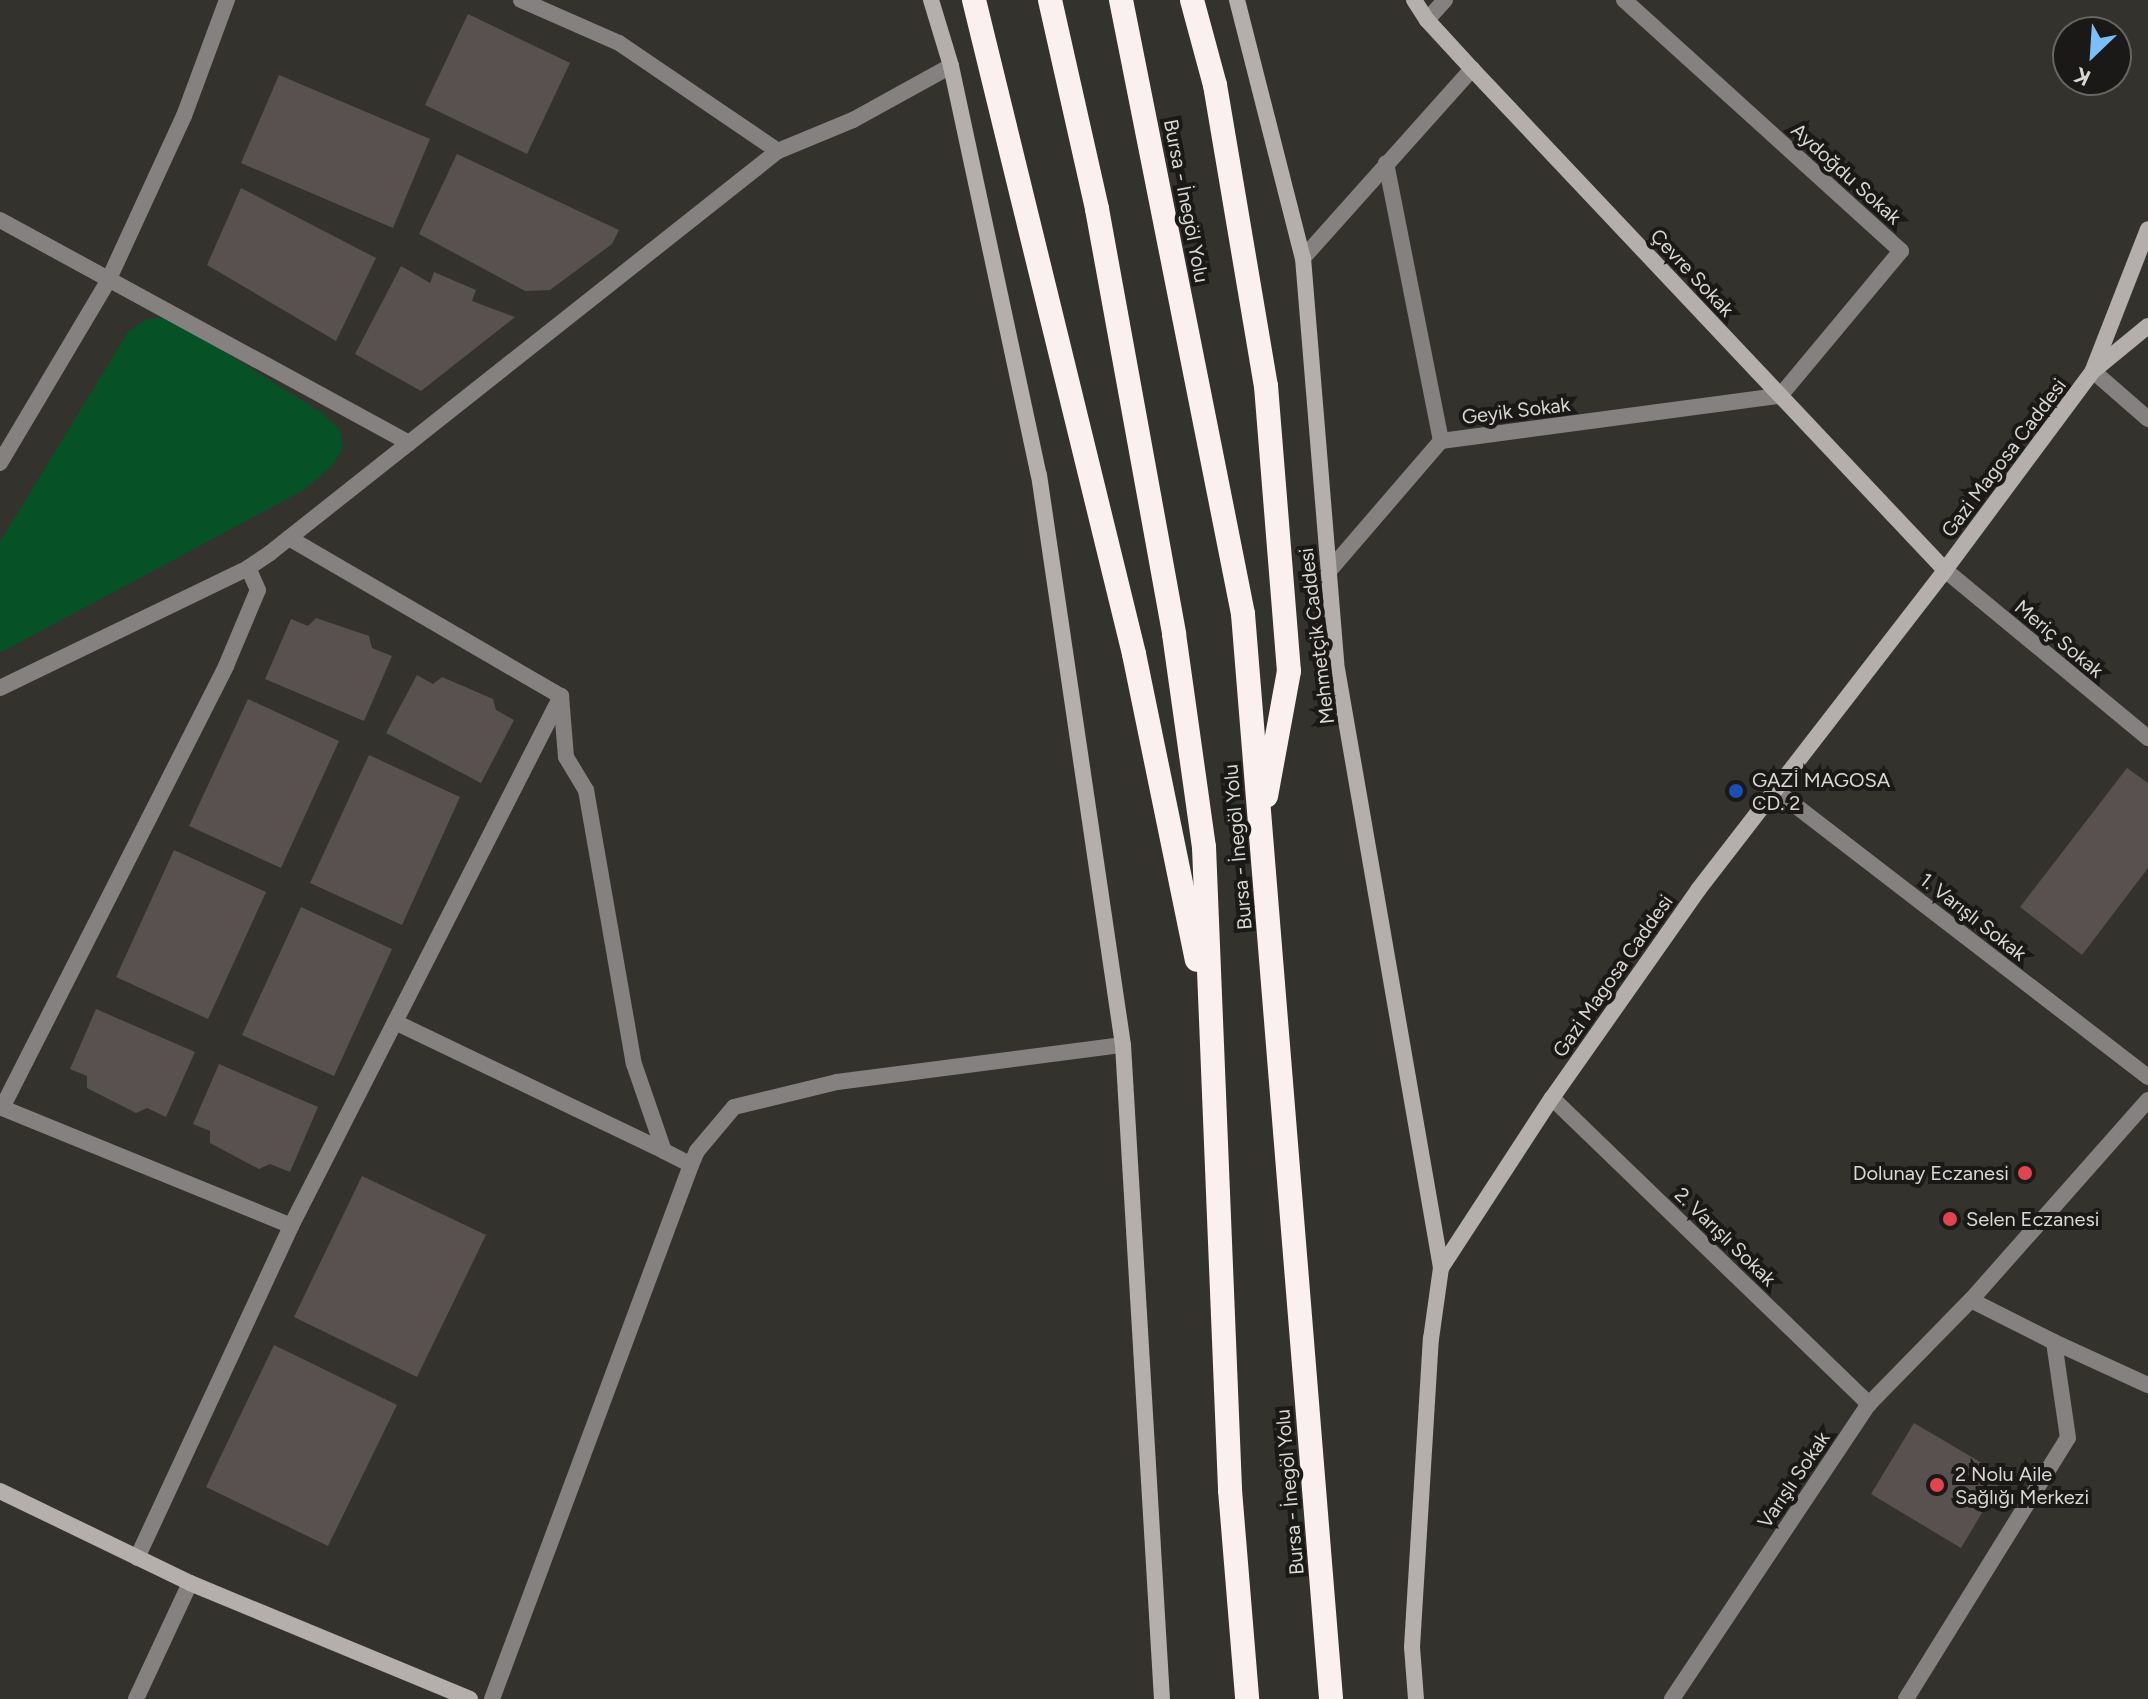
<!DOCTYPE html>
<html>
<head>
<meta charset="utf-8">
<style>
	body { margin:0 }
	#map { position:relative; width:2148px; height:1699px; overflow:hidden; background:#33322c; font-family:Figtree,sans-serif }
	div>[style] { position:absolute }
	.green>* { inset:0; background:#065226 }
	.building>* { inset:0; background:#595150 }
	.street>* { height:16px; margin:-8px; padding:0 8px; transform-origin:8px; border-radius:8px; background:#858181 }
	.secondary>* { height:16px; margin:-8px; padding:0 8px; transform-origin:8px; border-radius:8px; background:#b4aead }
	.highway>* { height:24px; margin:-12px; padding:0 12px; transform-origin:12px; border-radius:12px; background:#faf0ef }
	.dots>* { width:22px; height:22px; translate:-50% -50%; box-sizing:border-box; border:4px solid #1a1917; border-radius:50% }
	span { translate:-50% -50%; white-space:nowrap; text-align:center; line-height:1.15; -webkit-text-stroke:8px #1a1917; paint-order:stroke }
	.street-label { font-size:20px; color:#d8d7d3 }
	.poi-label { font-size:20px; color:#d8d7d3 }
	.left { translate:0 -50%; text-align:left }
	.right { translate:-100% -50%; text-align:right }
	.north { position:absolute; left:2052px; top:16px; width:80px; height:80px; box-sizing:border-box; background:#1a1917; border:2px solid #666562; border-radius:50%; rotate:205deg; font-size:22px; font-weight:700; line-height:32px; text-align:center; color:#d8d7d3 }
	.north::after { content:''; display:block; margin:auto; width:28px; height:36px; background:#7bbef8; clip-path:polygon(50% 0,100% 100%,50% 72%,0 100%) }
</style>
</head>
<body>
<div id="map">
	<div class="green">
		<div style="clip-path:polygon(169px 317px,322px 413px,340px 430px,343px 448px,332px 466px,304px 490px,0 653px,0 542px,128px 332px,147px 319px)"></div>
	</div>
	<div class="building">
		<div style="clip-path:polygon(468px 14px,570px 63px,527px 154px,425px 105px)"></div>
		<div style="clip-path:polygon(279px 75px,430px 139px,393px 228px,241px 163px)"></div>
		<div style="clip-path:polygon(457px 154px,619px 230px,612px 244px,550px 290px,525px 291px,419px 234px)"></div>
		<div style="clip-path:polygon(241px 188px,376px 258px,336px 341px,207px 265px)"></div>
		<div style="clip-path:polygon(401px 266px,430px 283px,434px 272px,476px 290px,472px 301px,515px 317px,421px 391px,355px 354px)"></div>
		<div style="clip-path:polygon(316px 618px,369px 636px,372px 648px,392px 656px,364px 721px,265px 679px,291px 619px,308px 626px)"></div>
		<div style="clip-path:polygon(417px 675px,433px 684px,442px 677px,493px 699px,496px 710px,514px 720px,481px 783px,386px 733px)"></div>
		<div style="clip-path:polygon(248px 699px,339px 741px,281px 868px,189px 826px)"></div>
		<div style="clip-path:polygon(369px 755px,460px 797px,402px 925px,310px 883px)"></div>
		<div style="clip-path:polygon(2127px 768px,2148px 783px,2148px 868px,2082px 955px,2020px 907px)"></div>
		<div style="clip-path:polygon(174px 850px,266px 892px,208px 1019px,116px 977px)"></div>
		<div style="clip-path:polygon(301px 907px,392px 949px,334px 1076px,242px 1035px)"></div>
		<div style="clip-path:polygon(96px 1009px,195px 1052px,166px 1117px,147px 1108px,136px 1113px,87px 1088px,87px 1076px,70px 1069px)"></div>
		<div style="clip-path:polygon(219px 1064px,318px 1107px,290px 1172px,270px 1164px,259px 1169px,210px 1143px,210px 1131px,193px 1124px)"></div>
		<div style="clip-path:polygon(362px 1176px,486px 1235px,417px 1377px,294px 1317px)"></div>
		<div style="clip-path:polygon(274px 1345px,397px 1405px,328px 1546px,206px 1487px)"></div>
		<div style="clip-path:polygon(1914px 1423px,2004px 1476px,1961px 1548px,1871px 1494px)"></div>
	</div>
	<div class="street">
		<div style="left:521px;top:0;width:107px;rotate:23.7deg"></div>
		<div style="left:619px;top:43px;width:192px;rotate:34.2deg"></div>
		<div style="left:778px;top:151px;width:81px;rotate:-22.5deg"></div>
		<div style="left:853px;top:120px;width:112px;rotate:-28.9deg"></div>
		<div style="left:1427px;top:20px;width:27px;rotate:-48deg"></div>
		<div style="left:1386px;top:163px;width:283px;rotate:78.8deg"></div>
		<div style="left:1441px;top:441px;width:342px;rotate:-7.6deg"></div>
		<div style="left:1780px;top:396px;width:189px;rotate:-50.2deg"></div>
		<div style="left:1901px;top:251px;width:374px;rotate:-137.8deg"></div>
		<div style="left:0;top:220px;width:466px;rotate:28.6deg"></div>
		<div style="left:1303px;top:258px;width:254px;rotate:-48.2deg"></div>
		<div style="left:2093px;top:371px;width:73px;rotate:41.1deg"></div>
		<div style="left:0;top:463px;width:212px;rotate:-59.3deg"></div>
		<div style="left:108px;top:281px;width:182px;rotate:-65.3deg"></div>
		<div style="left:184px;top:116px;width:124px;rotate:-69.7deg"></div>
		<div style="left:289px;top:538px;width:315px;rotate:30.2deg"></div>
		<div style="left:561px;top:696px;width:61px;rotate:85.3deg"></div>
		<div style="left:566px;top:757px;width:39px;rotate:59deg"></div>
		<div style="left:586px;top:790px;width:278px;rotate:80.1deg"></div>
		<div style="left:634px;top:1064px;width:92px;rotate:71deg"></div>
		<div style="left:664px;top:1151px;width:30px;rotate:27deg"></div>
		<div style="left:1945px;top:570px;width:264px;rotate:39.6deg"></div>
		<div style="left:1329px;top:571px;width:172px;rotate:-49.3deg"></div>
		<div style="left:0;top:688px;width:276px;rotate:-25.8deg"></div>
		<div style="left:248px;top:568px;width:27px;rotate:-34deg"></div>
		<div style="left:270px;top:553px;width:648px;rotate:-38.36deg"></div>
		<div style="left:1774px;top:789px;width:472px;rotate:37.6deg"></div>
		<div style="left:395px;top:1022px;width:298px;rotate:25.6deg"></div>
		<div style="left:1552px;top:1098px;width:441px;rotate:44deg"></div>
		<div style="left:0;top:1107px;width:314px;rotate:22.2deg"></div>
		<div style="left:2px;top:1108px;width:496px;rotate:-63.1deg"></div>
		<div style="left:226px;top:666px;width:82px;rotate:-67.2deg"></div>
		<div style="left:258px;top:590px;width:24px;rotate:-114deg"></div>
		<div style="left:2054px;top:1342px;width:103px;rotate:24.6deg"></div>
		<div style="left:137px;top:1558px;width:366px;rotate:-65.1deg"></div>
		<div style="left:291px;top:1226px;width:595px;rotate:-63deg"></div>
		<div style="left:136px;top:1699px;width:128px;rotate:-65deg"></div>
		<div style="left:492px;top:1699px;width:570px;rotate:-69.56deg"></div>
		<div style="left:691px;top:1165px;width:15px;rotate:-67deg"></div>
		<div style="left:697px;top:1151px;width:57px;rotate:-49.9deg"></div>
		<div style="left:734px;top:1107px;width:106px;rotate:-13.6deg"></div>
		<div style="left:837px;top:1082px;width:288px;rotate:-7.4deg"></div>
		<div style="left:1672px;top:1699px;width:355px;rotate:-56.3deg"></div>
		<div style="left:1869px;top:1404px;width:146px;rotate:-45.6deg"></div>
		<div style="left:1971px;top:1300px;width:267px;rotate:-48.5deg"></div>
		<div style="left:1906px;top:1699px;width:307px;rotate:-58.2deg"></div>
		<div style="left:2068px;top:1438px;width:97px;rotate:-98.3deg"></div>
		<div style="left:2054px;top:1342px;width:93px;rotate:-153.2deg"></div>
	</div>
	<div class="secondary">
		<div style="left:931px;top:0;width:69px;rotate:73.1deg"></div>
		<div style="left:951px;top:66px;width:418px;rotate:77.9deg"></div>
		<div style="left:1039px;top:475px;width:576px;rotate:81.62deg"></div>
		<div style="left:1123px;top:1045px;width:655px;rotate:86.59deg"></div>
		<div style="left:1237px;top:0;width:266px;rotate:75.7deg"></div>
		<div style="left:1303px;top:258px;width:406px;rotate:85.3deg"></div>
		<div style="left:1336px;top:663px;width:614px;rotate:80.15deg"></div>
		<div style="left:1414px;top:0;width:24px;rotate:57deg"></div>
		<div style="left:1427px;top:20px;width:67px;rotate:47.4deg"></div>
		<div style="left:1472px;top:69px;width:689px;rotate:46.65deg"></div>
		<div style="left:2093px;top:370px;width:151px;rotate:-68.7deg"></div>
		<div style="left:0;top:1491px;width:211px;rotate:25.8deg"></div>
		<div style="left:190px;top:1583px;width:303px;rotate:22.5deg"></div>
		<div style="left:1416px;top:1699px;width:52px;rotate:-94.4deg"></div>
		<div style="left:1412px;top:1647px;width:309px;rotate:-86.5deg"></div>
		<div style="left:1431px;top:1339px;width:72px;rotate:-82deg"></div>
		<div style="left:1441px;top:1268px;width:203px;rotate:-56.9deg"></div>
		<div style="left:1552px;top:1098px;width:254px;rotate:-54.9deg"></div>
		<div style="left:1698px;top:890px;width:404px;rotate:-52.3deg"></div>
		<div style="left:1945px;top:570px;width:248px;rotate:-53.4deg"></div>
		<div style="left:2093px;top:371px;width:71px;rotate:-39.3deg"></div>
	</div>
	<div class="highway">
		<div style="left:974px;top:0;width:673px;rotate:76.25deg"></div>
		<div style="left:1134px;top:654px;width:312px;rotate:78.4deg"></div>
		<div style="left:1050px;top:0;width:214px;rotate:77.3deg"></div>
		<div style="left:1097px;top:209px;width:432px;rotate:79.7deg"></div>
		<div style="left:1174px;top:634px;width:215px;rotate:82deg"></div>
		<div style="left:1204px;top:847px;width:644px;rotate:87.68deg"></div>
		<div style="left:1230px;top:1490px;width:210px;rotate:85.3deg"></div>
		<div style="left:1121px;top:0;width:626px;rotate:78.76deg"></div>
		<div style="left:1243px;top:614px;width:1089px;rotate:85.36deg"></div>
		<div style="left:1192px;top:0;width:88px;rotate:74.9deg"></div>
		<div style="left:1215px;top:85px;width:305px;rotate:80.4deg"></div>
		<div style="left:1266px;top:386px;width:286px;rotate:85.4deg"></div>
		<div style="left:1289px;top:671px;width:127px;rotate:100.4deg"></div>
	</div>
	<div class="dots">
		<div style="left:1736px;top:791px;background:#1a4fb4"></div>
		<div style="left:2025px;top:1173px;background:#e0444e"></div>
		<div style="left:1950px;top:1219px;background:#e0444e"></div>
		<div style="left:1937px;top:1485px;background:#e0444e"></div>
	</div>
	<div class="street-label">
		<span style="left:1846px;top:174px;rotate:42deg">Aydoğdu Sokak</span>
		<span style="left:1186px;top:201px;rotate:79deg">Bursa - İnegöl Yolu</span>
		<span style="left:1692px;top:273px;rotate:47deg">Çevre Sokak</span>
		<span style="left:1516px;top:411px;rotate:-7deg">Geyik Sokak</span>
		<span style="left:2004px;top:458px;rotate:-53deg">Gazi Magosa Caddesi</span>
		<span style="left:1317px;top:636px;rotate:-97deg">Mehmetçik Caddesi</span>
		<span style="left:2059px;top:639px;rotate:40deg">Meriç Sokak</span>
		<span style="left:1238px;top:847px;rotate:-95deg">Bursa - İnegöl Yolu</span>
		<span style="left:1973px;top:917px;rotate:38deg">1. Varışlı Sokak</span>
		<span style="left:1613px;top:976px;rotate:-55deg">Gazi Magosa Caddesi</span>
		<span style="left:1725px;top:1237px;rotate:44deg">2. Varışlı Sokak</span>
		<span style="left:1794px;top:1480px;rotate:-56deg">Varışlı Sokak</span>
		<span style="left:1290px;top:1492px;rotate:-95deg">Bursa - İnegöl Yolu</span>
	</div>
	<div class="poi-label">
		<span class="left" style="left:1752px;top:792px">GAZİ MAGOSA<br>CD. 2</span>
		<span class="right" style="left:2009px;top:1173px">Dolunay Eczanesi</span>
		<span class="left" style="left:1966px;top:1219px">Selen Eczanesi</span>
		<span class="left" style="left:1955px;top:1486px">2 Nolu Aile<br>Sağlığı Merkezi</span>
	</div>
	<div class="north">K</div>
</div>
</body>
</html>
